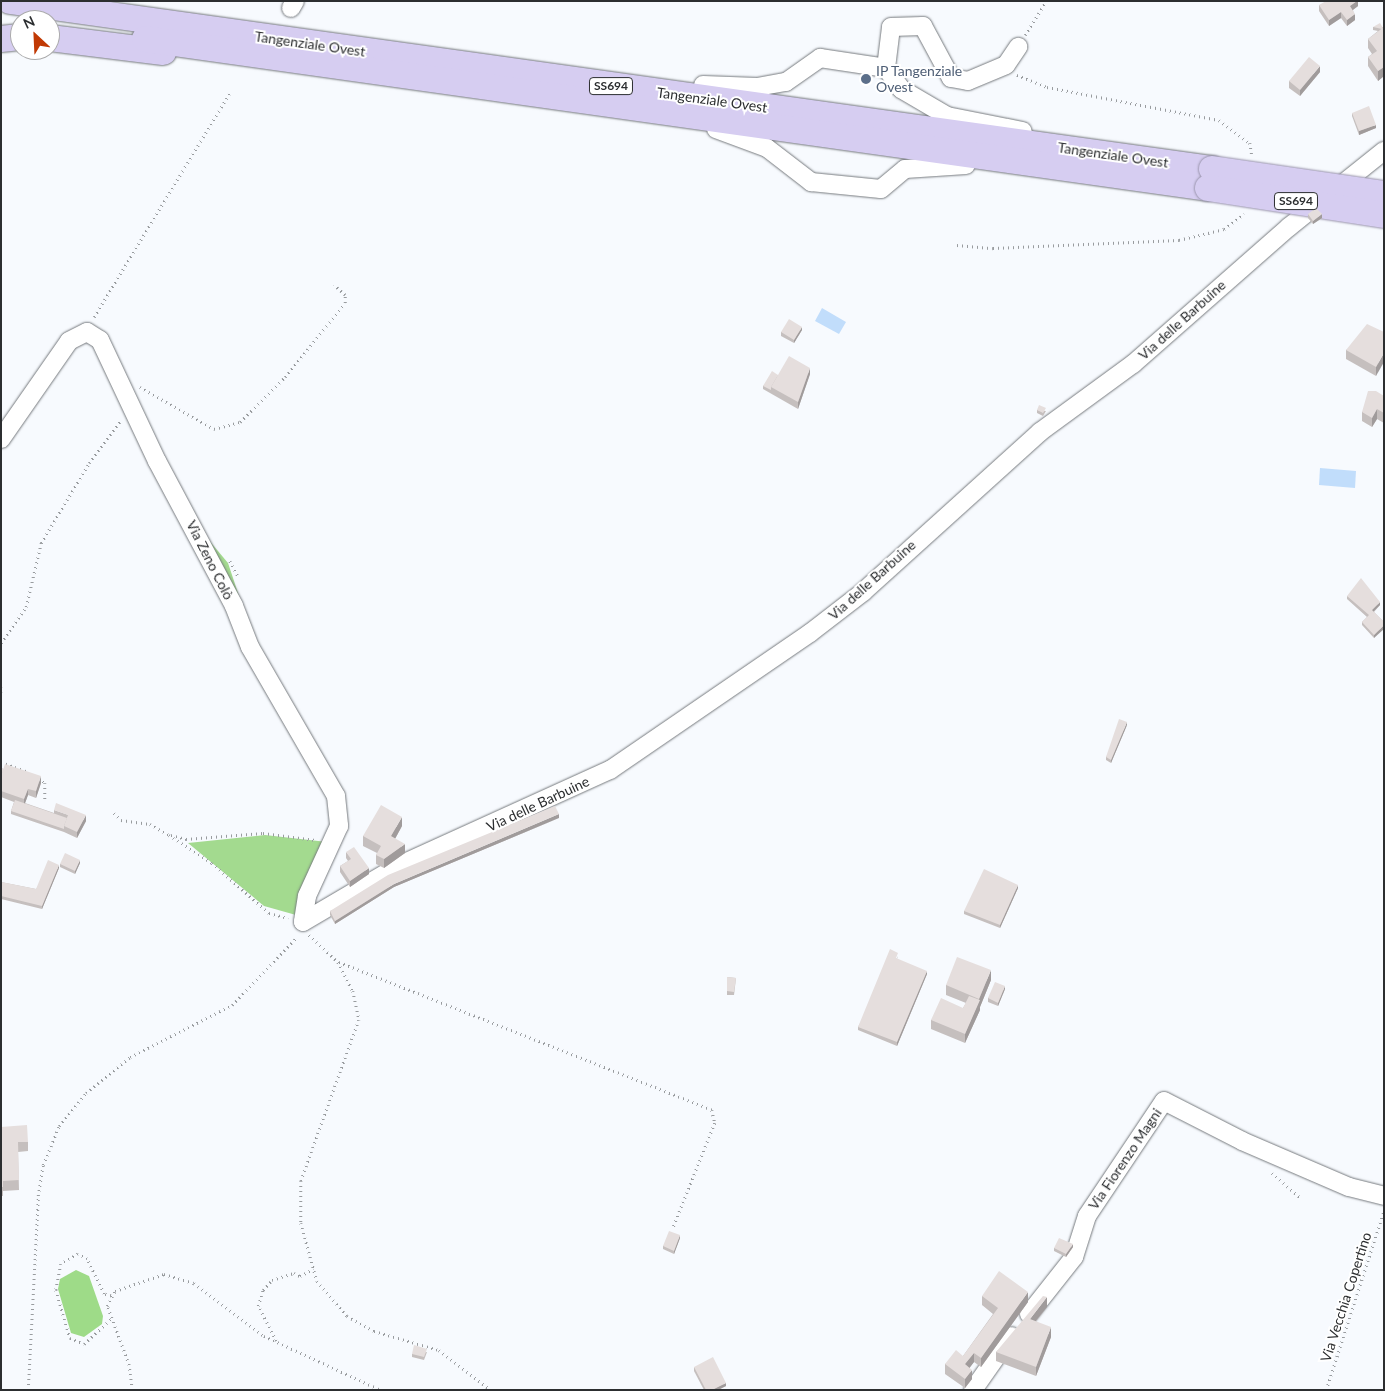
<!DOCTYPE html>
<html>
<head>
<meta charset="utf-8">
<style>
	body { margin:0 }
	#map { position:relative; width:1385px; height:1391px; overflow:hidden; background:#f7fafe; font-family:Lato,sans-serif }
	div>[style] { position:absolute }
	.green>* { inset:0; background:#a3da8f }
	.forest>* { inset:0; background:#9edb88 }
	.water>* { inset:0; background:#c1ddfb }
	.path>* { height:2.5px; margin-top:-1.25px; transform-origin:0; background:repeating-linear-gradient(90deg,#999c9f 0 1px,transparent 0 5px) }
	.roads { filter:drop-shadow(0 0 1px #767a7e) drop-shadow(0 0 1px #767a7e) }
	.minor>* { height:18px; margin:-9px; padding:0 9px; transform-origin:9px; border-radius:9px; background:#fff }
	.highway>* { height:26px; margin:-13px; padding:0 13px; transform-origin:13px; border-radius:13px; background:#d6cdf1 }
	.bridges { filter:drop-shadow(0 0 1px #9a95ad) drop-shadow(0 0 1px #9a95ad) }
	.highway-bridge>* { height:26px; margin:-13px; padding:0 13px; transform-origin:13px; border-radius:13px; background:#d6cdf1 }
	.wall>* { inset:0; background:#c5bfbe }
	.shaded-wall>* { inset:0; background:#a09b9b }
	.building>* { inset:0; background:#e5dedd }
	.dots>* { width:14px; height:14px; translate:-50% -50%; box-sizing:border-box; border:2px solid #fff; border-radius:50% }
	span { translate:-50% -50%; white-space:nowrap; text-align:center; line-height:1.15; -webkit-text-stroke:4px #fff; paint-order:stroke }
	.shield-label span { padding:1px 4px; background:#fff; border:1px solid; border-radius:4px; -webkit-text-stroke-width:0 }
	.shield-label { font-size:12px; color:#2c2e30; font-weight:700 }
	.street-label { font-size:14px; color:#2c2e30 }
	.service-label { font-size:14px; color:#4e5e75 }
	.left { translate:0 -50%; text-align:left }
	.frame { position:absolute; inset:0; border:2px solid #2c2e30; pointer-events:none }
	.north { position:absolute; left:10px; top:10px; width:50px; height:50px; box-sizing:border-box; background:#fff; border:1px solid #ababac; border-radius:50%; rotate:335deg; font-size:14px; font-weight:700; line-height:20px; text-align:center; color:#2c2e30 }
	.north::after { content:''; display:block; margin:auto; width:18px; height:22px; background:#c13904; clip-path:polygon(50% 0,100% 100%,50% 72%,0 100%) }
</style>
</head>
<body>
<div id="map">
	<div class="green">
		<div style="clip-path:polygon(197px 526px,228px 563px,241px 602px)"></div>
		<div style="clip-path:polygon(265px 835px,327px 842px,296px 915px,264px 906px,188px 843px)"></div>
	</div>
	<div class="forest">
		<div style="clip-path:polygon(76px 1270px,89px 1276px,103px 1316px,102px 1324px,84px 1337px,71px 1333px,58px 1289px,60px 1279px)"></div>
	</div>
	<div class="water">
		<div style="clip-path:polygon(822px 308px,846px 322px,839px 334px,815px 321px)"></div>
		<div style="clip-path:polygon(1320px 468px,1356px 471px,1355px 488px,1319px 485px)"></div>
	</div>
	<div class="path">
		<div style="left:1025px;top:35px;width:40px;rotate:-58deg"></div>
		<div style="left:1017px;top:75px;width:32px;rotate:22deg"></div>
		<div style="left:1047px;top:87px;width:175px;rotate:10.9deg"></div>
		<div style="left:1219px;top:120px;width:39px;rotate:37deg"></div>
		<div style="left:1250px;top:143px;width:12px;rotate:81deg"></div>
		<div style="left:957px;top:245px;width:36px;rotate:5deg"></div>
		<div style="left:993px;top:248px;width:186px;rotate:-2.5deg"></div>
		<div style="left:1179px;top:240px;width:46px;rotate:-13.7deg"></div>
		<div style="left:1224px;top:229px;width:25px;rotate:-37deg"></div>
		<div style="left:94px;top:317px;width:264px;rotate:-58.8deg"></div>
		<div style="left:140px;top:387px;width:85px;rotate:29.6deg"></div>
		<div style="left:214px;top:429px;width:27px;rotate:-15deg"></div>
		<div style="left:240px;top:422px;width:64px;rotate:-45deg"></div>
		<div style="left:285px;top:377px;width:95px;rotate:-51deg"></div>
		<div style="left:345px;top:303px;width:8px;rotate:-90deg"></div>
		<div style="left:345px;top:295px;width:15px;rotate:-138deg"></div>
		<div style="left:230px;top:561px;width:17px;rotate:62deg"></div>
		<div style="left:1px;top:643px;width:44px;rotate:-55.2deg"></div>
		<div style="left:26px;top:607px;width:66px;rotate:-76.8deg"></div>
		<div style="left:41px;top:543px;width:93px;rotate:-59deg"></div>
		<div style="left:89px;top:463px;width:54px;rotate:-53.3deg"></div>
		<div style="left:1px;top:687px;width:9px;rotate:90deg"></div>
		<div style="left:1px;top:762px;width:29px;rotate:20deg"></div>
		<div style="left:39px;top:778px;width:8px;rotate:40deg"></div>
		<div style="left:45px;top:783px;width:17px;rotate:90deg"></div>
		<div style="left:114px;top:813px;width:10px;rotate:45deg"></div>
		<div style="left:121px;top:820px;width:29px;rotate:8deg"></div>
		<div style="left:150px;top:824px;width:22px;rotate:30deg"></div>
		<div style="left:169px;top:835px;width:51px;rotate:33.1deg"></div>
		<div style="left:212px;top:863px;width:76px;rotate:41.3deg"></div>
		<div style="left:269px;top:913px;width:20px;rotate:15deg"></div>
		<div style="left:171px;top:835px;width:16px;rotate:15deg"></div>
		<div style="left:186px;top:839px;width:77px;rotate:-4.5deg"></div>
		<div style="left:263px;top:833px;width:53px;rotate:7.5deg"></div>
		<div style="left:309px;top:935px;width:40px;rotate:43deg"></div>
		<div style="left:338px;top:962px;width:33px;rotate:63deg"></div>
		<div style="left:353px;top:991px;width:30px;rotate:78deg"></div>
		<div style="left:359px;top:1020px;width:171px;rotate:109.8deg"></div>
		<div style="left:301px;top:1181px;width:42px;rotate:90deg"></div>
		<div style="left:301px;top:1223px;width:60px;rotate:74.6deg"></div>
		<div style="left:317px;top:1281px;width:46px;rotate:49.4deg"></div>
		<div style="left:347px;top:1316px;width:31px;rotate:29deg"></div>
		<div style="left:374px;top:1331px;width:68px;rotate:16.3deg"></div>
		<div style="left:439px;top:1350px;width:66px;rotate:37.6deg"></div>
		<div style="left:339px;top:962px;width:401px;rotate:21.6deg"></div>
		<div style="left:712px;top:1110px;width:13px;rotate:77deg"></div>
		<div style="left:715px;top:1123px;width:113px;rotate:111.8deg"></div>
		<div style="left:1272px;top:1173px;width:37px;rotate:41deg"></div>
		<div style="left:111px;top:1296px;width:7px;rotate:-164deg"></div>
		<div style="left:104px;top:1294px;width:39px;rotate:-116deg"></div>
		<div style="left:87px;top:1259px;width:10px;rotate:-151deg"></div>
		<div style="left:78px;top:1254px;width:20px;rotate:150deg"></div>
		<div style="left:61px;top:1264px;width:26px;rotate:101deg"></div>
		<div style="left:56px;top:1290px;width:50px;rotate:73.7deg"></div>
		<div style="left:70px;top:1338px;width:15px;rotate:23deg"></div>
		<div style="left:84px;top:1344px;width:37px;rotate:-43deg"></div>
		<div style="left:276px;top:1341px;width:39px;rotate:-117deg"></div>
		<div style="left:258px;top:1306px;width:17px;rotate:-73deg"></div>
		<div style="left:263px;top:1290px;width:13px;rotate:-48deg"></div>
		<div style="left:272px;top:1280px;width:23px;rotate:-18deg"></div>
		<div style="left:294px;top:1273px;width:7px;rotate:27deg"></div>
		<div style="left:300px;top:1276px;width:15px;rotate:-28deg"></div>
		<div style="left:28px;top:1390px;width:194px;rotate:-87deg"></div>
		<div style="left:38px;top:1196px;width:31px;rotate:-81deg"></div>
		<div style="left:43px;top:1165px;width:42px;rotate:-67.7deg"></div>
		<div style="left:59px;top:1126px;width:43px;rotate:-50.7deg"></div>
		<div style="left:86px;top:1093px;width:57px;rotate:-39.3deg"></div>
		<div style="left:130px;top:1057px;width:114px;rotate:-27deg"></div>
		<div style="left:232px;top:1005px;width:94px;rotate:-46.3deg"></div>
		<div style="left:132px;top:1390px;width:25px;rotate:-97deg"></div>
		<div style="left:129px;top:1365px;width:63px;rotate:-110.4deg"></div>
		<div style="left:107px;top:1306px;width:17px;rotate:-62deg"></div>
		<div style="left:115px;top:1291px;width:52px;rotate:-19.1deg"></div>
		<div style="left:164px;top:1274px;width:31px;rotate:17deg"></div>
		<div style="left:194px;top:1283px;width:88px;rotate:37.1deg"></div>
		<div style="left:264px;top:1336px;width:129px;rotate:24.8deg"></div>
		<div style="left:1326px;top:1390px;width:186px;rotate:-72.1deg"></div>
	</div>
	<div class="roads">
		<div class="minor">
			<div style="left:291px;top:8px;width:8px;rotate:-60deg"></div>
			<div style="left:886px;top:68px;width:41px;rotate:-83deg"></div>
			<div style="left:891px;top:27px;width:32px;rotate:-2deg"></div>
			<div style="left:923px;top:26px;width:59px;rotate:61.7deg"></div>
			<div style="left:951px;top:78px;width:17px;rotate:10deg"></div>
			<div style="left:968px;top:81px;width:41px;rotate:-22.8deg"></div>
			<div style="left:1006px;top:65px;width:22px;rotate:-56deg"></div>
			<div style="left:703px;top:85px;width:54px;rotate:2.1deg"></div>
			<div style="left:757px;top:87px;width:29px;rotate:-10deg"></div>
			<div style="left:786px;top:82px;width:42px;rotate:-35.2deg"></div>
			<div style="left:820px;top:58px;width:67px;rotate:8.6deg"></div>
			<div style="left:886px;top:68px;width:26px;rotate:54deg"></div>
			<div style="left:901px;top:89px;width:53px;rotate:30.4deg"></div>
			<div style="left:947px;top:116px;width:77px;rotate:11.2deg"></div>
			<div style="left:716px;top:129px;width:54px;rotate:20.4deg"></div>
			<div style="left:767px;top:148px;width:56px;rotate:37.7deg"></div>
			<div style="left:811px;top:182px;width:70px;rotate:5.7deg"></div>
			<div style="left:881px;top:189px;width:31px;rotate:-40deg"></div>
			<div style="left:905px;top:169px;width:61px;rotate:-3.8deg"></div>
			<div style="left:1px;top:439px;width:119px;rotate:-55.2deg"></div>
			<div style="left:69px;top:341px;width:20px;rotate:-27deg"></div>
			<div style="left:87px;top:332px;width:15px;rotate:32deg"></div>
			<div style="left:100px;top:340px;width:134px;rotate:64.8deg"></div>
			<div style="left:157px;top:461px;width:164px;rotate:62deg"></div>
			<div style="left:234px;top:606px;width:44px;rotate:68.7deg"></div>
			<div style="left:250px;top:647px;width:172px;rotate:60deg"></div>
			<div style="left:336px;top:796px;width:30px;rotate:84deg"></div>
			<div style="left:339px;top:826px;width:77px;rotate:114.6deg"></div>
			<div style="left:307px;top:896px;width:26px;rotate:99deg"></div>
			<div style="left:303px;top:922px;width:110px;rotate:-30.5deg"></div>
			<div style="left:398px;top:866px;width:233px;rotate:-24.4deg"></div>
			<div style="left:610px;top:770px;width:242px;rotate:-34.4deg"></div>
			<div style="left:810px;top:633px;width:67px;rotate:-37.7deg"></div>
			<div style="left:863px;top:592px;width:239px;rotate:-42.1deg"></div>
			<div style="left:1040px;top:432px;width:115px;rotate:-36.2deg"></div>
			<div style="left:1133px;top:364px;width:208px;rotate:-41.3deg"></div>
			<div style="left:1289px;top:227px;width:122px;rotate:-38.7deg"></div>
			<div style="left:1029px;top:1314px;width:73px;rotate:-51.7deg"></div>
			<div style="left:1074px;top:1257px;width:43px;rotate:-72.4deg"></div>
			<div style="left:1087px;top:1216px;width:138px;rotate:-56.2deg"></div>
			<div style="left:1164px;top:1101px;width:88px;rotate:27.1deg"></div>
			<div style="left:1242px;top:1141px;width:116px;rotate:23.3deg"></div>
			<div style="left:1349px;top:1187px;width:36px;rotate:14deg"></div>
			<div style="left:973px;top:1390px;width:66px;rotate:-54.9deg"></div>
		</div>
		<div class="highway">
			<div style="left:10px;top:1px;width:1214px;rotate:7.96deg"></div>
			<div style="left:50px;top:38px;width:114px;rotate:7.1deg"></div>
			<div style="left:1px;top:39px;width:19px;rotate:-6deg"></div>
			<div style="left:145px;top:39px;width:1073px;rotate:7.98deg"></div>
		</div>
	</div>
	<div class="bridges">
		<div class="highway-bridge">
			<div style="left:1212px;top:169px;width:174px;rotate:8.3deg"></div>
			<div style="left:1208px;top:188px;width:178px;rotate:8.7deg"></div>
		</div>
	</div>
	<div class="wall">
		<div style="clip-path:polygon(1358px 1px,1358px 6px,1353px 10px,1355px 20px,1347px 26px,1341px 18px,1329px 26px,1319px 11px,1319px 5px)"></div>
		<div style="clip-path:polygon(1373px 27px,1384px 27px,1384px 76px,1378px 81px,1368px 66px,1368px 57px,1372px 54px,1368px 48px,1368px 39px,1378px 31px,1373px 30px)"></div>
		<div style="clip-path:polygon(1320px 72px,1300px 96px,1289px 88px,1289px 81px)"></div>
		<div style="clip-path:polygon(1352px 113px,1376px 128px,1359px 135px,1352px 116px)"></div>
		<div style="clip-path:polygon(1308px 214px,1322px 218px,1313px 224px,1308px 218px)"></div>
		<div style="clip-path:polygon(802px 330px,794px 343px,781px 336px,781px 332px)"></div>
		<div style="clip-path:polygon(1384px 332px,1376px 376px,1346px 359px,1346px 350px)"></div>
		<div style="clip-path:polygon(810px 374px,798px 409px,763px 389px,763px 386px,778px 375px)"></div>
		<div style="clip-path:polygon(1384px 396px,1384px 423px,1377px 419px,1372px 427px,1362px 421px,1362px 412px)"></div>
		<div style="clip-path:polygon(1037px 410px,1046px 411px,1043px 416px,1037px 413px)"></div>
		<div style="clip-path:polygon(1347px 596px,1380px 605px,1374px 612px,1384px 622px,1374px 638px,1362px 625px,1362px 622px,1367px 617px,1347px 599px)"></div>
		<div style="clip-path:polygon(1127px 725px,1111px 763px,1106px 760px,1106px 757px)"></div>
		<div style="clip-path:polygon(1px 768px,41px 783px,36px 798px,28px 795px,25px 803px,54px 813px,54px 810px,86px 821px,77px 838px,64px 832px,11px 814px,11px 811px,14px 802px,1px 797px)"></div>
		<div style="clip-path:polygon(559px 818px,394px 887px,335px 924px,330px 915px,330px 911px)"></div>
		<div style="clip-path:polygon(402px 826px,395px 839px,405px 853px,384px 868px,376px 864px,376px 855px,377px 853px,363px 846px,363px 836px)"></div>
		<div style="clip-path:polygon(346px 852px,369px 874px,350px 887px,340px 872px,340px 866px,348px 861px,346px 858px)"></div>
		<div style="clip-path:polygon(80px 863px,75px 874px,60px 867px,60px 864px)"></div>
		<div style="clip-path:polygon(59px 868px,42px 909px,1px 899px,1px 882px,36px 889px)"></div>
		<div style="clip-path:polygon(1018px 888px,1000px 928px,964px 914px,964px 911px)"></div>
		<div style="clip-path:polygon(898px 956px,897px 959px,927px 974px,897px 1046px,858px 1030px,858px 1027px)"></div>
		<div style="clip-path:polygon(727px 977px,736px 978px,734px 995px,727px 995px)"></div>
		<div style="clip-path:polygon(991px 980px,980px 1007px,980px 1010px,965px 1043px,931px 1029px,931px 1020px,963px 1008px,966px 1003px,946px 995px,946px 985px)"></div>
		<div style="clip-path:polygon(1005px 989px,998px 1006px,988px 1002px,988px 998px)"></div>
		<div style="clip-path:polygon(1px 1127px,28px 1142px,28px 1151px,18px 1152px,19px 1190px,3px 1191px,3px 1196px,1px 1196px)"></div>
		<div style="clip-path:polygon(680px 1238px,674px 1254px,663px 1249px,663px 1246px)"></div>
		<div style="clip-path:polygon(1073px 1247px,1066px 1257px,1054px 1251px,1054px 1248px)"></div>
		<div style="clip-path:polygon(982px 1296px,1028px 1302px,981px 1367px,974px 1362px,969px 1368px,972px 1379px,965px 1388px,945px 1374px,945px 1364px,963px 1356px,993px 1314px,982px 1305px)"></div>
		<div style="clip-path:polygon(1047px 1307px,1036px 1321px,1051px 1337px,1036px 1376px,996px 1361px,996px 1352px)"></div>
		<div style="clip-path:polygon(427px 1352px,424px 1360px,412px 1357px,412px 1354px)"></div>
		<div style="clip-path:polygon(694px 1367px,726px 1386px,718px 1390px,704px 1390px,694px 1371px)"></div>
	</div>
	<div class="shaded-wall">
		<div style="clip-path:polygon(1357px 1px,1358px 1px,1358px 6px,1350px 12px,1350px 6px)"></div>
		<div style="clip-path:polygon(1341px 12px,1341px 18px,1329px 26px,1329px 20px)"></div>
		<div style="clip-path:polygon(1355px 14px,1355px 20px,1347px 26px,1347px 20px)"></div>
		<div style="clip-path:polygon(1320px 66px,1320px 72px,1300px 96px,1300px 90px)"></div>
		<div style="clip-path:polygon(1384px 67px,1384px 76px,1378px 81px,1378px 71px)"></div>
		<div style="clip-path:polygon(1376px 125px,1376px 128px,1359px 135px,1359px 131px)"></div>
		<div style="clip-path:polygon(1322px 214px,1322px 218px,1313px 224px,1313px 221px)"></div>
		<div style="clip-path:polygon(802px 327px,802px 330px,794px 343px,794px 340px)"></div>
		<div style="clip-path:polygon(1384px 353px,1384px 362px,1376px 376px,1376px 367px)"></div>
		<div style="clip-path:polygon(810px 368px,810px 374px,798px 409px,798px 402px)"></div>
		<div style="clip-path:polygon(1377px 409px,1377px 419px,1372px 427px,1372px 418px)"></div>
		<div style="clip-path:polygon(1380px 602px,1380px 605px,1372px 613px,1372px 610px)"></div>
		<div style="clip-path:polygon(1384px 625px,1384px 629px,1374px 638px,1374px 635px)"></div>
		<div style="clip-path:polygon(1127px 722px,1127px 725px,1111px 763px,1111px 760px)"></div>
		<div style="clip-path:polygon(41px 776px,41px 783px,36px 798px,36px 791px)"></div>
		<div style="clip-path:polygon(28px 789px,28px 795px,24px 806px,24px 799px)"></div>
		<div style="clip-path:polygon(559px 814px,559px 818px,394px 887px,335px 924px,335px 921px,394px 884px)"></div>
		<div style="clip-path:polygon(86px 815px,86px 821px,77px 838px,77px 832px)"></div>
		<div style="clip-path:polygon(402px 817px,402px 826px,391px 846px,391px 836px)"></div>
		<div style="clip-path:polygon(405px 844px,405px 853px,384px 868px,384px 859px)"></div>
		<div style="clip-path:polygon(80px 860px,80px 863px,75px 874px,75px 871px)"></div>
		<div style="clip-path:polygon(59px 865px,59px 868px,42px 909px,42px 906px)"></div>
		<div style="clip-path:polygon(369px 868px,369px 874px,350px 887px,350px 881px)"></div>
		<div style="clip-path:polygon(1018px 885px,1018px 888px,1000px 928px,1000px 925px)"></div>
		<div style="clip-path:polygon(991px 970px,991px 980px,980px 1007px,980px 1010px,965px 1043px,965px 1034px,979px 1001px,979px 999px)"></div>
		<div style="clip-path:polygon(927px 971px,927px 974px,897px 1046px,897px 1042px)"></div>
		<div style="clip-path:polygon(1005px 986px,1005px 989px,998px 1006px,998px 1003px)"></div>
		<div style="clip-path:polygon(680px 1235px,680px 1238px,674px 1254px,674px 1251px)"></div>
		<div style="clip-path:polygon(1073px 1244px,1073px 1247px,1066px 1257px,1066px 1254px)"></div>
		<div style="clip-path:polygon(1028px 1292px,1028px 1302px,981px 1367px,981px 1358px)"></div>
		<div style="clip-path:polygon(1047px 1297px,1047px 1307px,1030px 1328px,1030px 1319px)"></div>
		<div style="clip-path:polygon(1051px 1327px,1051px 1337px,1036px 1376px,1036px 1367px)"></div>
		<div style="clip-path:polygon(974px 1353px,974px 1362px,965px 1374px,965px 1364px)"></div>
		<div style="clip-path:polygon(972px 1370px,972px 1379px,965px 1388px,965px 1379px)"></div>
		<div style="clip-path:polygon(726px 1383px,726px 1386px,718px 1390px,712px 1390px)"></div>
	</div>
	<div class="building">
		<div style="clip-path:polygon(1326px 1px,1357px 1px,1350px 6px,1355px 14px,1347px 20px,1341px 12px,1329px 20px,1319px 5px)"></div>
		<div style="clip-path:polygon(1380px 23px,1383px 28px,1382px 29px,1373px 27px)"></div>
		<div style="clip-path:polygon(1384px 27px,1384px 67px,1378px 71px,1368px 57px,1377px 51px,1368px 39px)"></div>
		<div style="clip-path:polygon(1309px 57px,1320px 66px,1300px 90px,1289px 81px)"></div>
		<div style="clip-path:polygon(1369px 106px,1376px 125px,1359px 131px,1352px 113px)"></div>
		<div style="clip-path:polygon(1316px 208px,1322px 214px,1313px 221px,1308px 214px)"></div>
		<div style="clip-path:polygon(789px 319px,802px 327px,794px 340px,781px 332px)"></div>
		<div style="clip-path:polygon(1367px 324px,1384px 332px,1384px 353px,1376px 367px,1346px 350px)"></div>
		<div style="clip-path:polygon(789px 356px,810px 368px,798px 402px,771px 387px)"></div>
		<div style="clip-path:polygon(772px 371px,778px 375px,771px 387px,771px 390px,763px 386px)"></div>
		<div style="clip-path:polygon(1368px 391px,1376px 391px,1384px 396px,1384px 413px,1377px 409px,1372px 418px,1362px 412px)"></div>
		<div style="clip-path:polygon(1039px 405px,1046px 408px,1043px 413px,1037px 410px)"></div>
		<div style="clip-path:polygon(1361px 578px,1380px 602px,1372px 610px,1384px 622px,1384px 625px,1374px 635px,1362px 622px,1369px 615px,1347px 596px)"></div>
		<div style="clip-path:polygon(1119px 719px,1127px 722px,1111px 760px,1106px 757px)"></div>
		<div style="clip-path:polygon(5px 764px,41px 776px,36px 791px,28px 789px,24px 799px,1px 791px,1px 776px)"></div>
		<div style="clip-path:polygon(1px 768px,4px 769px,1px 776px)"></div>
		<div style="clip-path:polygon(15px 800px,67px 818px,64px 826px,64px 829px,11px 811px)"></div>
		<div style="clip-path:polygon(56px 803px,86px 815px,77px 832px,64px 826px,68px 815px,54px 810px)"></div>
		<div style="clip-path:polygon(381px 805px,402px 817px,391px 836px,405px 844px,384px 859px,376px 855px,381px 846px,363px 836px)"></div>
		<div style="clip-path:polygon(555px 806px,559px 814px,394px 884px,335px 921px,330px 911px,388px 875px)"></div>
		<div style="clip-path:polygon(354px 847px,369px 868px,350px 881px,340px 866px,351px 859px,346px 852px)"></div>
		<div style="clip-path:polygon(65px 853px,80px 860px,75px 871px,60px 864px)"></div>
		<div style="clip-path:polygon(48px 860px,59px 865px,42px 906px,1px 896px,1px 882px,36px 889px)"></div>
		<div style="clip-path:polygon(984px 869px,1018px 885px,1000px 925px,964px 911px)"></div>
		<div style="clip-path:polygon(890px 949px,898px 953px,896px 958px,927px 971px,897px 1042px,858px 1027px)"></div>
		<div style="clip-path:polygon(957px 957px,991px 970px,979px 999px,946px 985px)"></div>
		<div style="clip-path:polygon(727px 977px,736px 978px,734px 992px,727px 991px)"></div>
		<div style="clip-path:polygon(995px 982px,1005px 986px,998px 1003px,988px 998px)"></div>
		<div style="clip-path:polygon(969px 996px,980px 1000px,965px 1034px,931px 1020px,941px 998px,963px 1008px)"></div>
		<div style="clip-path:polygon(27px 1125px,28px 1142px,18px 1142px,19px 1180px,3px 1181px,3px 1187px,1px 1187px,1px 1127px)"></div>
		<div style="clip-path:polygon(669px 1231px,680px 1235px,674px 1251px,663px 1246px)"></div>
		<div style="clip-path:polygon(1059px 1238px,1073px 1244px,1066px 1254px,1054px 1248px)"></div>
		<div style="clip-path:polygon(999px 1271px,1028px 1292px,981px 1358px,974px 1353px,965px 1364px,972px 1370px,965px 1379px,945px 1364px,956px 1350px,963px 1356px,998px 1308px,982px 1296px)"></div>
		<div style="clip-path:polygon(1043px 1296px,1047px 1297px,1030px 1319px,1051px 1327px,1036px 1367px,996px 1352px)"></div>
		<div style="clip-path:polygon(414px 1345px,427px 1349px,424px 1357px,412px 1354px)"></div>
		<div style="clip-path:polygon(713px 1357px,726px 1383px,712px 1390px,706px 1390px,694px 1367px)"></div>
	</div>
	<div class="dots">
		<div style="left:866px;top:79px;background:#5c6f8a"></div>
	</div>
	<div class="shield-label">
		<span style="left:611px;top:86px">SS694</span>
		<span style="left:1296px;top:201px">SS694</span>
	</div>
	<div class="street-label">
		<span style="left:310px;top:44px;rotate:8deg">Tangenziale Ovest</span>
		<span style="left:712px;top:100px;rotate:8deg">Tangenziale Ovest</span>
		<span style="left:1113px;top:155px;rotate:8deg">Tangenziale Ovest</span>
		<span style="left:1182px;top:320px;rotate:-42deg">Via delle Barbuine</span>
		<span style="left:210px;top:560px;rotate:63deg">Via Zeno Colò</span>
		<span style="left:872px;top:580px;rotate:-42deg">Via delle Barbuine</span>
		<span style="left:538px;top:804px;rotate:-25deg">Via delle Barbuine</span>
		<span style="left:1125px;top:1159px;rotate:-56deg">Via Fiorenzo Magni</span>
		<span style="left:1346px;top:1297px;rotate:-72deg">Via Vecchia Copertino</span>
	</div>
	<div class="service-label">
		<span class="left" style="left:876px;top:79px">IP Tangenziale<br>Ovest</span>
	</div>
	<div class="frame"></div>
	<div class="north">N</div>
</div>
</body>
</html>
